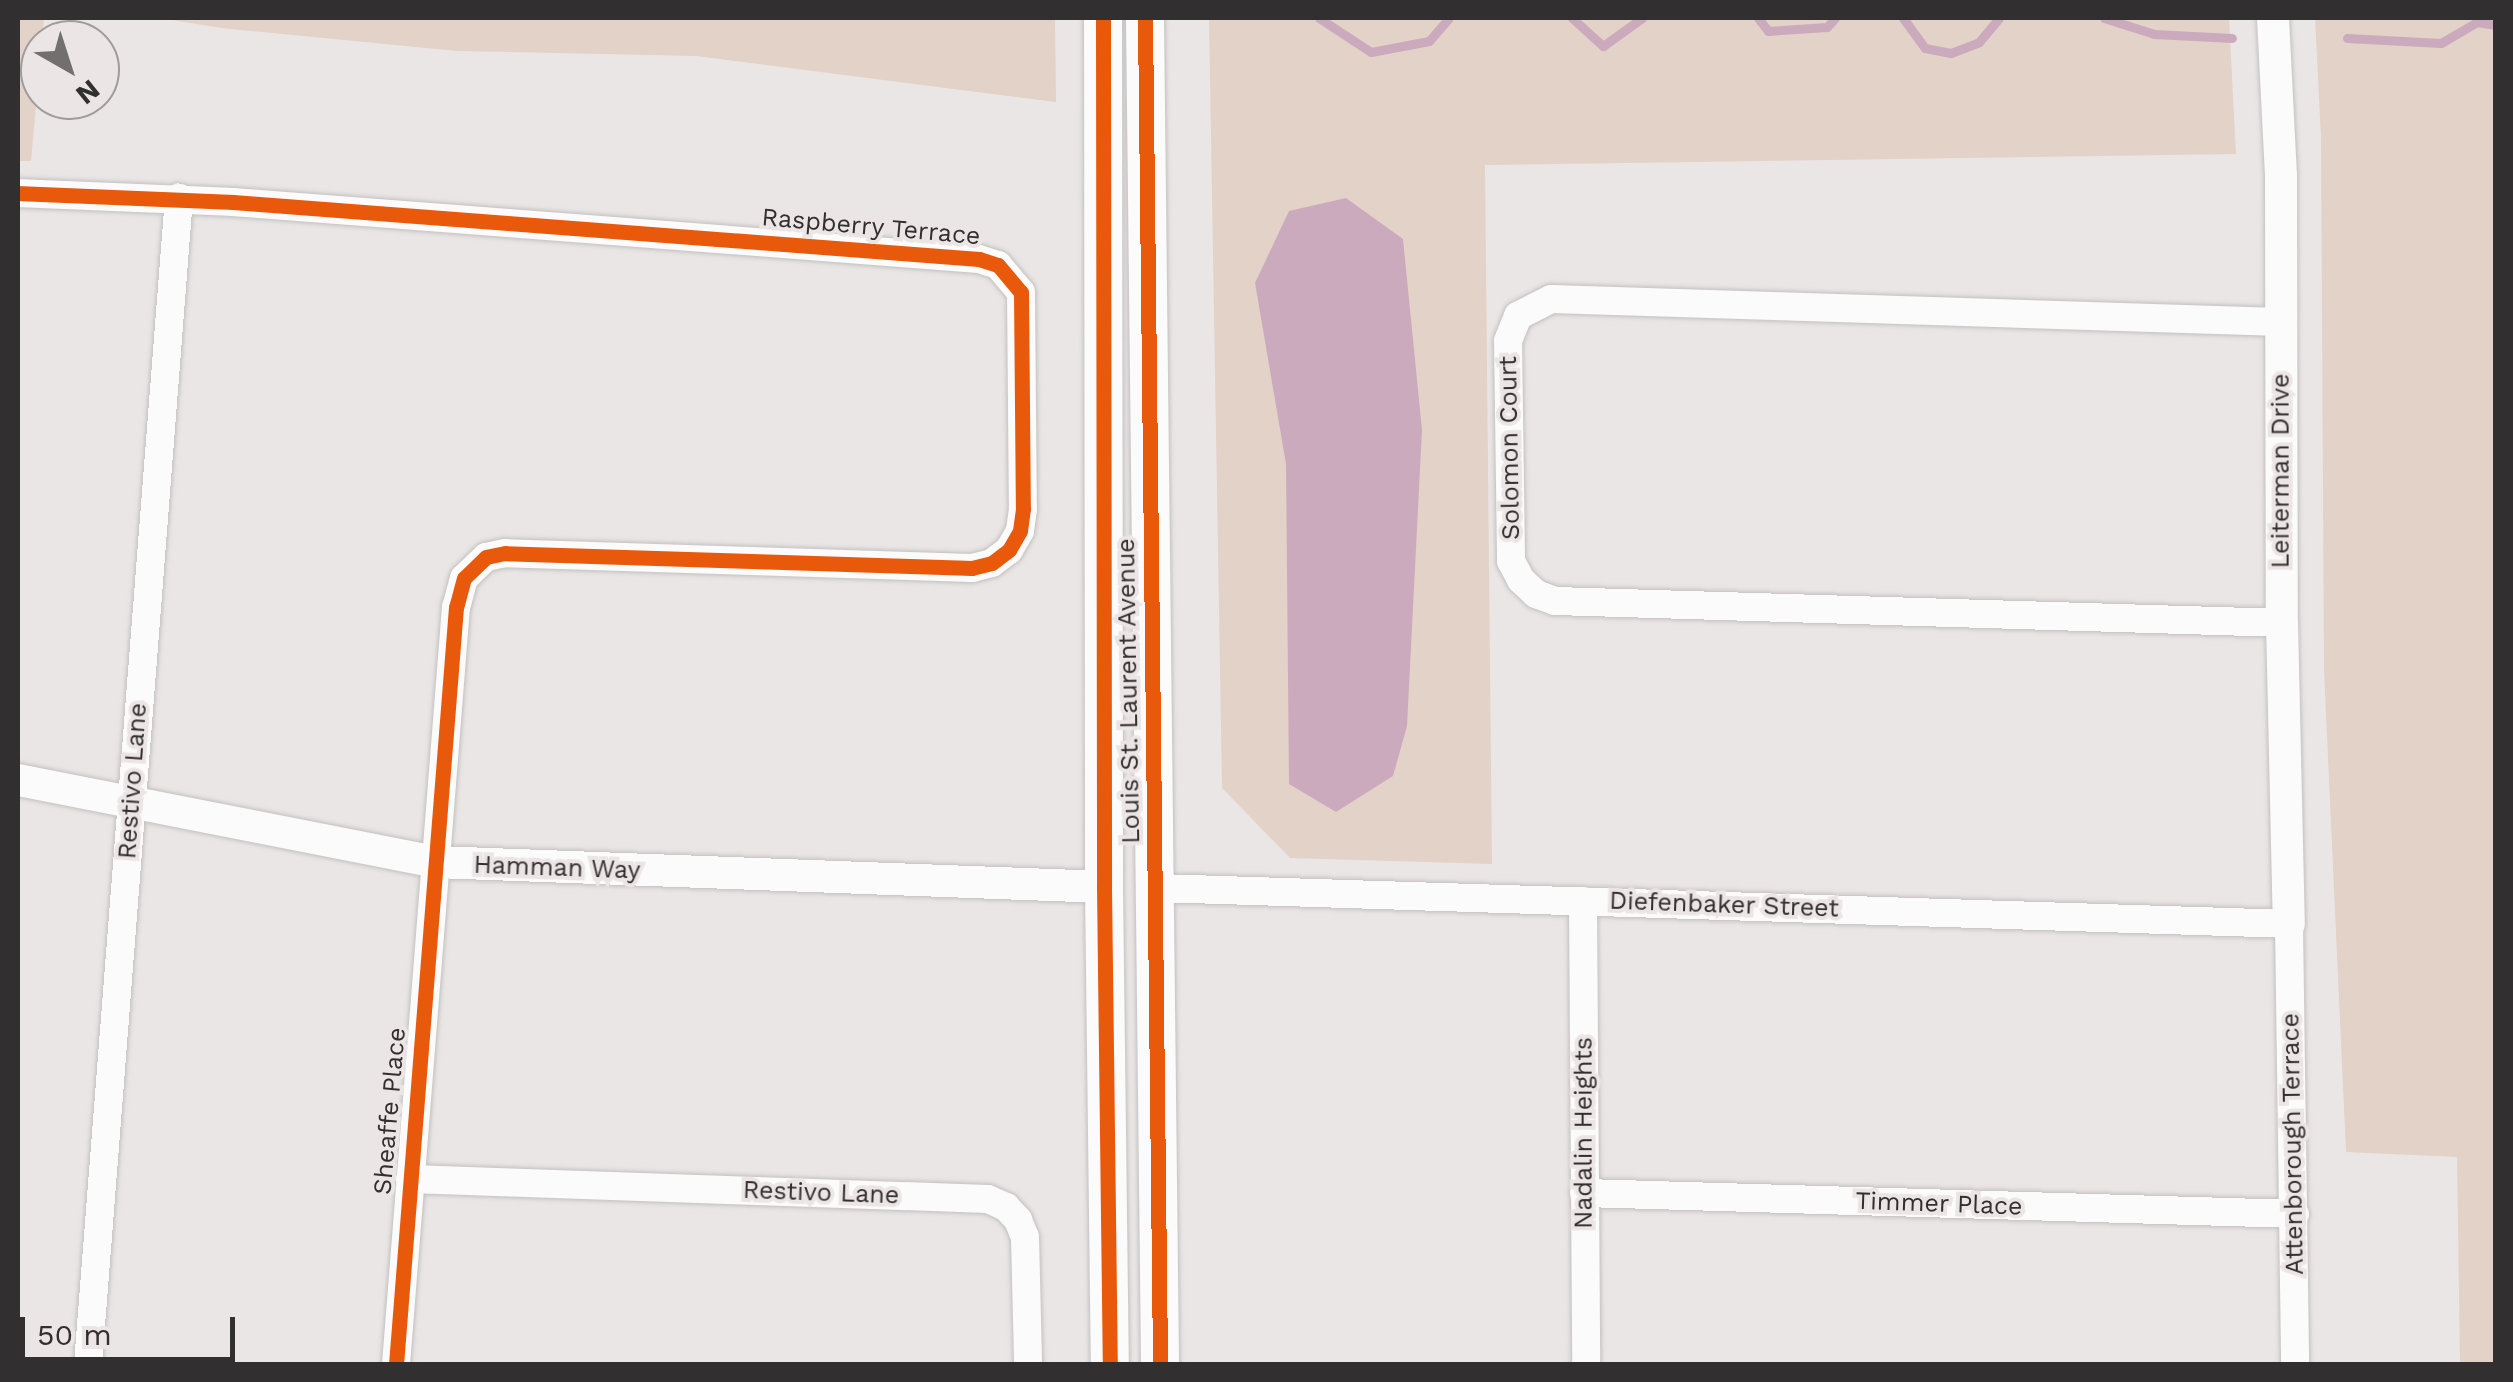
<!DOCTYPE html>
<html>
<head>
<meta charset="utf-8">
<style>
	body { margin:0 }
	#map { position:relative; width:2513px; height:1382px; overflow:hidden; background:#ebe6e6; font-family:"Work Sans",sans-serif }
	div>[style] { position:absolute }
	.green>* { inset:0; background:#e3d2c7 }
	.water>* { inset:0; background:#ccaabd }
	.stream>* { height:9px; margin:-4.5px; padding:0 4.5px; transform-origin:4.5px; border-radius:4.5px; background:#ccaabd }
	.roads { filter:drop-shadow(0 0 2px #c3c0c0) drop-shadow(0 0 2px #c3c0c0) }
	.minor>* { height:28px; margin:-14px; padding:0 14px; transform-origin:14px; border-radius:14px; background:#fcfbfb }
	.tertiary>* { height:32px; margin:-16px; padding:0 16px; transform-origin:16px; border-radius:16px; background:#fcfbfb }
	.secondary>* { height:38px; margin:-19px; padding:0 19px; transform-origin:19px; border-radius:19px; background:#fcfbfb }
	.cycleway>* { height:15px; margin:-7.5px; padding:0 7.5px; transform-origin:7.5px; border-radius:7.5px; background:#e8590c }
	span { translate:-50% -50%; white-space:nowrap; text-align:center; line-height:1.15; -webkit-text-stroke:8px #ece5e5; paint-order:stroke }
	.street-label { font-size:25px; color:#312f2f }
	.frame { position:absolute; inset:0; border:20px solid #312f2f; pointer-events:none }
	.north { position:absolute; left:20px; top:20px; width:100px; height:100px; box-sizing:border-box; background:#ece5e5; border:2px solid #a19c9c; border-radius:50%; rotate:141deg; font-size:28px; font-weight:700; line-height:40px; text-align:center; color:#312f2f }
	.north::after { content:''; display:block; margin:auto; width:35px; height:45px; background:#726f6f; clip-path:polygon(50% 0,100% 100%,50% 72%,0 100%) }
	.scale { position:absolute; left:20px; top:1317px; width:215px; height:45px; box-sizing:border-box; border:5px solid #312f2f; border-top:0; padding-left:12px; font-size:30px; line-height:35px; white-space:nowrap; color:#312f2f; -webkit-text-stroke:8px #ece5e5; paint-order:stroke }
</style>
</head>
<body>
<div id="map">
	<div class="green">
		<div style="clip-path:polygon(18px 18px,44px 18px,31px 161px,18px 161px)"></div>
		<div style="clip-path:polygon(160px 18px,1055px 18px,1056px 102px,696px 56px,457px 51px,221px 28px)"></div>
		<div style="clip-path:polygon(1209px 18px,2229px 18px,2236px 154px,1485px 165px,1492px 864px,1290px 858px,1222px 788px)"></div>
		<div style="clip-path:polygon(2315px 18px,2495px 18px,2495px 1364px,2460px 1364px,2457px 1157px,2346px 1152px,2324px 670px,2321px 138px)"></div>
	</div>
	<div class="water">
		<div style="clip-path:polygon(1346px 198px,1403px 239px,1422px 430px,1407px 726px,1393px 776px,1336px 812px,1289px 784px,1286px 464px,1255px 283px,1289px 211px)"></div>
	</div>
	<div class="stream">
		<div style="left:1319px;top:18px;width:62px;rotate:33.2deg"></div>
		<div style="left:1371px;top:52px;width:59px;rotate:-10.7deg"></div>
		<div style="left:1429px;top:41px;width:30px;rotate:-49deg"></div>
		<div style="left:1572px;top:18px;width:42px;rotate:42.1deg"></div>
		<div style="left:1603px;top:46px;width:48px;rotate:-35.7deg"></div>
		<div style="left:1758px;top:18px;width:16px;rotate:52deg"></div>
		<div style="left:1768px;top:31px;width:59px;rotate:-3.9deg"></div>
		<div style="left:1827px;top:27px;width:12px;rotate:-48deg"></div>
		<div style="left:1903px;top:18px;width:37px;rotate:54deg"></div>
		<div style="left:1925px;top:48px;width:26px;rotate:11deg"></div>
		<div style="left:1951px;top:53px;width:30px;rotate:-21deg"></div>
		<div style="left:1979px;top:42px;width:31px;rotate:-50deg"></div>
		<div style="left:2104px;top:18px;width:52px;rotate:17.7deg"></div>
		<div style="left:2154px;top:34px;width:78px;rotate:2.9deg"></div>
		<div style="left:2347px;top:38px;width:94px;rotate:3deg"></div>
		<div style="left:2441px;top:43px;width:42px;rotate:-30.3deg"></div>
		<div style="left:2477px;top:22px;width:19px;rotate:9deg"></div>
	</div>
	<div class="roads">
		<div class="minor">
			<div style="left:18px;top:193px;width:215px;rotate:2.4deg"></div>
			<div style="left:233px;top:202px;width:748px;rotate:4.37deg"></div>
			<div style="left:979px;top:259px;width:20px;rotate:18deg"></div>
			<div style="left:998px;top:265px;width:35px;rotate:50deg"></div>
			<div style="left:1021px;top:292px;width:217px;rotate:89.5deg"></div>
			<div style="left:1023px;top:509px;width:22px;rotate:98deg"></div>
			<div style="left:1020px;top:531px;width:22px;rotate:120deg"></div>
			<div style="left:1009px;top:550px;width:21px;rotate:143deg"></div>
			<div style="left:992px;top:563px;width:21px;rotate:166deg"></div>
			<div style="left:972px;top:568px;width:467px;rotate:-178.2deg"></div>
			<div style="left:505px;top:553px;width:19px;rotate:168deg"></div>
			<div style="left:486px;top:557px;width:30px;rotate:136deg"></div>
			<div style="left:464px;top:578px;width:30px;rotate:105deg"></div>
			<div style="left:456px;top:607px;width:759px;rotate:94.53deg"></div>
			<div style="left:2281px;top:322px;width:730px;rotate:-178.2deg"></div>
			<div style="left:1551px;top:299px;width:37px;rotate:153deg"></div>
			<div style="left:1518px;top:316px;width:27px;rotate:112deg"></div>
			<div style="left:1508px;top:341px;width:220px;rotate:89.2deg"></div>
			<div style="left:1511px;top:561px;width:21px;rotate:62deg"></div>
			<div style="left:1521px;top:580px;width:21px;rotate:43deg"></div>
			<div style="left:1536px;top:594px;width:20px;rotate:20deg"></div>
			<div style="left:1555px;top:601px;width:727px;rotate:1.73deg"></div>
			<div style="left:1158px;top:888px;width:1132px;rotate:1.82deg"></div>
			<div style="left:2289px;top:924px;width:440px;rotate:89.2deg"></div>
			<div style="left:1583px;top:901px;width:463px;rotate:89.6deg"></div>
			<div style="left:410px;top:1179px;width:578px;rotate:1.98deg"></div>
			<div style="left:988px;top:1199px;width:20px;rotate:24deg"></div>
			<div style="left:1006px;top:1207px;width:18px;rotate:47deg"></div>
			<div style="left:1018px;top:1220px;width:18px;rotate:68deg"></div>
			<div style="left:1025px;top:1237px;width:127px;rotate:88.6deg"></div>
			<div style="left:1584px;top:1193px;width:711px;rotate:1.69deg"></div>
			<div style="left:88px;top:1364px;width:1170px;rotate:-85.54deg"></div>
		</div>
		<div class="tertiary">
			<div style="left:2273px;top:18px;width:157px;rotate:87.1deg"></div>
			<div style="left:2281px;top:175px;width:448px;rotate:89.9deg"></div>
			<div style="left:2282px;top:623px;width:301px;rotate:88.7deg"></div>
			<div style="left:18px;top:780px;width:426px;rotate:11.1deg"></div>
			<div style="left:436px;top:862px;width:668px;rotate:2.14deg"></div>
		</div>
		<div class="secondary">
			<div style="left:1103px;top:18px;width:869px;rotate:89.93deg"></div>
			<div style="left:1104px;top:887px;width:477px;rotate:89.3deg"></div>
			<div style="left:1145px;top:18px;width:1346px;rotate:89.36deg"></div>
		</div>
	</div>
	<div class="cycleway">
		<div style="left:1103px;top:18px;width:869px;rotate:89.93deg"></div>
		<div style="left:1104px;top:887px;width:477px;rotate:89.3deg"></div>
		<div style="left:1145px;top:18px;width:1346px;rotate:89.36deg"></div>
		<div style="left:18px;top:193px;width:215px;rotate:2.4deg"></div>
		<div style="left:233px;top:202px;width:748px;rotate:4.37deg"></div>
		<div style="left:979px;top:259px;width:20px;rotate:18deg"></div>
		<div style="left:998px;top:265px;width:35px;rotate:50deg"></div>
		<div style="left:1021px;top:292px;width:217px;rotate:89.5deg"></div>
		<div style="left:1023px;top:509px;width:22px;rotate:98deg"></div>
		<div style="left:1020px;top:531px;width:22px;rotate:120deg"></div>
		<div style="left:1009px;top:550px;width:21px;rotate:143deg"></div>
		<div style="left:992px;top:563px;width:21px;rotate:166deg"></div>
		<div style="left:972px;top:568px;width:467px;rotate:-178.2deg"></div>
		<div style="left:505px;top:553px;width:19px;rotate:168deg"></div>
		<div style="left:486px;top:557px;width:30px;rotate:136deg"></div>
		<div style="left:464px;top:578px;width:30px;rotate:105deg"></div>
		<div style="left:456px;top:607px;width:759px;rotate:94.53deg"></div>
	</div>
	<div class="street-label">
		<span style="left:871px;top:227px;rotate:5deg">Raspberry Terrace</span>
		<span style="left:1510px;top:448px;rotate:-91deg">Solomon Court</span>
		<span style="left:2281px;top:471px;rotate:-90deg">Leiterman Drive</span>
		<span style="left:1129px;top:691px;rotate:-91deg">Louis St. Laurent Avenue</span>
		<span style="left:133px;top:781px;rotate:-86deg">Restivo Lane</span>
		<span style="left:557px;top:868px;rotate:2deg">Hamman Way</span>
		<span style="left:1724px;top:905px;rotate:2deg">Diefenbaker Street</span>
		<span style="left:390px;top:1111px;rotate:-85deg">Sheaffe Place</span>
		<span style="left:1584px;top:1133px;rotate:-90deg">Nadalin Heights</span>
		<span style="left:2293px;top:1144px;rotate:-91deg">Attenborough Terrace</span>
		<span style="left:821px;top:1193px;rotate:2deg">Restivo Lane</span>
		<span style="left:1939px;top:1204px;rotate:2deg">Timmer Place</span>
	</div>
	<div class="frame"></div>
	<div class="north">N</div>
	<div class="scale">50 m</div>
</div>
</body>
</html>
